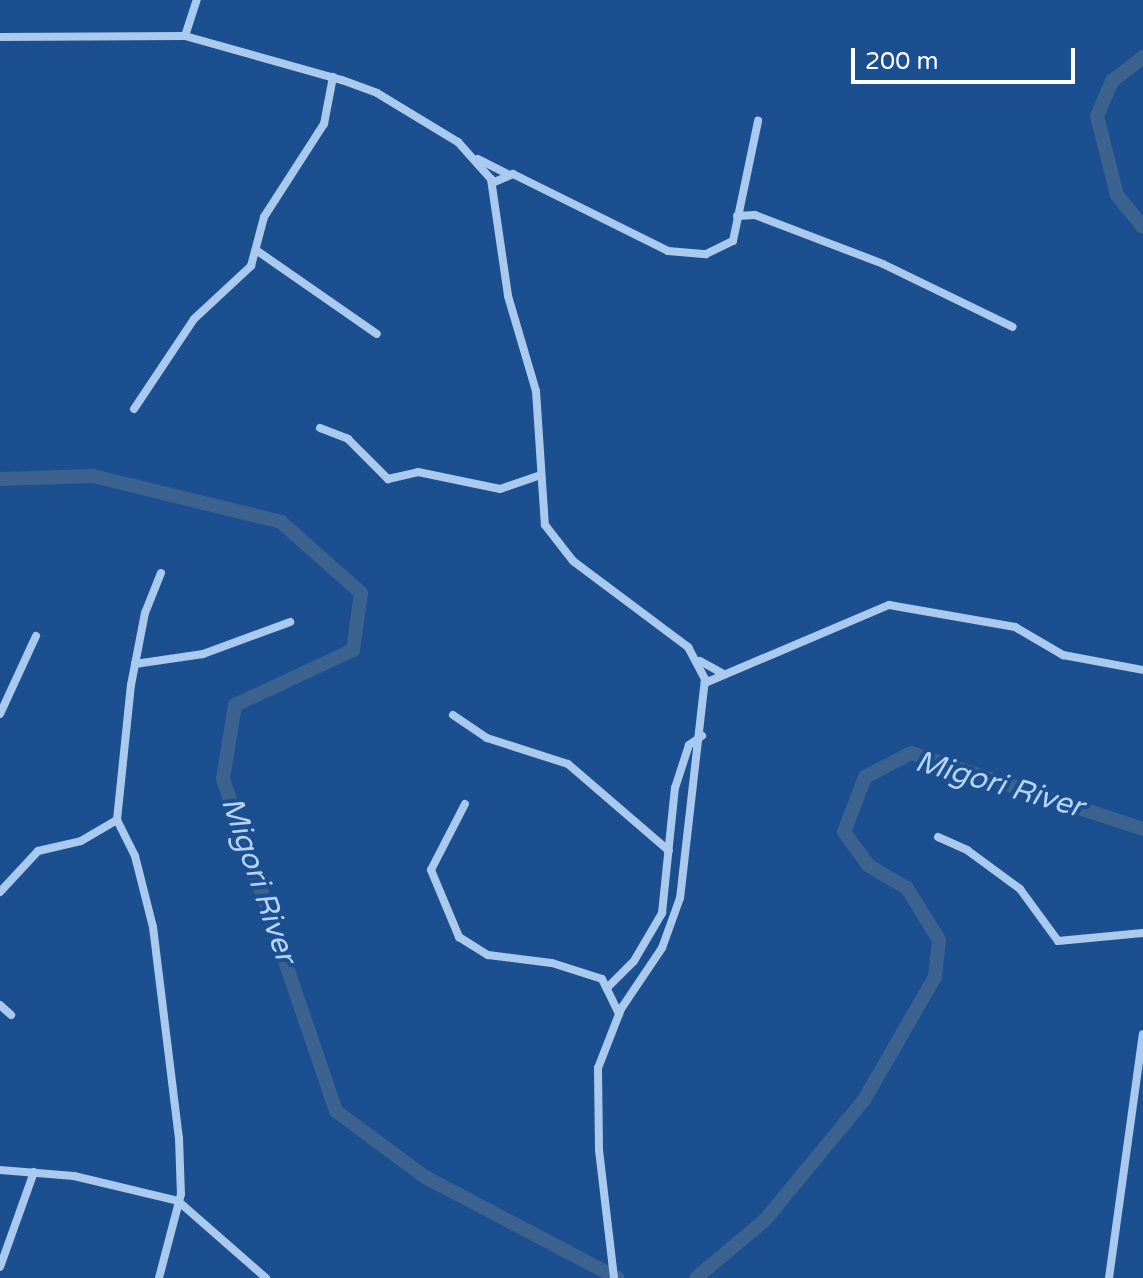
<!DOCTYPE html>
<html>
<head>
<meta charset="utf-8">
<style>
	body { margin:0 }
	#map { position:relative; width:1143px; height:1278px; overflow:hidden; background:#1b4f8f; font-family:"Varela Round",sans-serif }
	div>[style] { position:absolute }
	.river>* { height:14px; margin:-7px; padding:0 7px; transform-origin:7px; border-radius:7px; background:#3c6290 }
	.street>* { height:8px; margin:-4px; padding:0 4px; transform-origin:4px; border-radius:4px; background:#a9c9ee }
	span { translate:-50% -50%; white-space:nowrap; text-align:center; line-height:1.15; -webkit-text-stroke:8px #1b4f8f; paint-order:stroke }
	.water-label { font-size:30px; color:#b5d3f5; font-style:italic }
	.scale { position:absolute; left:851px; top:48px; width:224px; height:36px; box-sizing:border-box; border:4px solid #fff; border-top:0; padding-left:10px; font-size:24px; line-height:28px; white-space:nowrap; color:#fff; -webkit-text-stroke:6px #1b4f8f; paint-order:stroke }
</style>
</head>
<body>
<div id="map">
	<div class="river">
		<div style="left:1143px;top:57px;width:39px;rotate:142deg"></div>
		<div style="left:1112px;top:81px;width:38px;rotate:113deg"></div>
		<div style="left:1097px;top:116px;width:81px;rotate:75.8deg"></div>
		<div style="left:1117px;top:195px;width:41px;rotate:50.9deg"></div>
		<div style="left:0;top:479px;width:93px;rotate:-1.8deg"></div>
		<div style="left:93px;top:476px;width:194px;rotate:13.7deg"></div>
		<div style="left:281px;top:522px;width:107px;rotate:41.6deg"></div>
		<div style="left:361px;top:593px;width:58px;rotate:98deg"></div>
		<div style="left:353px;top:650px;width:130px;rotate:155deg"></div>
		<div style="left:235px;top:705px;width:75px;rotate:99.2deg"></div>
		<div style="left:223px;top:779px;width:351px;rotate:71.2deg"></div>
		<div style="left:336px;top:1111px;width:111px;rotate:36.6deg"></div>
		<div style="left:425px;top:1177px;width:217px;rotate:27.7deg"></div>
		<div style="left:696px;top:1278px;width:90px;rotate:-40deg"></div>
		<div style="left:765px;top:1220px;width:156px;rotate:-50.5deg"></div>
		<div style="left:864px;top:1100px;width:142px;rotate:-60deg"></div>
		<div style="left:935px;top:977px;width:37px;rotate:-84deg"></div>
		<div style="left:939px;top:940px;width:61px;rotate:-121.6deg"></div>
		<div style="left:907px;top:888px;width:44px;rotate:-149.9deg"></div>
		<div style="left:869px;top:866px;width:42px;rotate:-126.3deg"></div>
		<div style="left:844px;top:832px;width:59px;rotate:-69.1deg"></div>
		<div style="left:865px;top:777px;width:52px;rotate:-27.6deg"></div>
		<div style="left:911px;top:753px;width:244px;rotate:18.1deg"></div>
	</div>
	<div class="street">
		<div style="left:185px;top:36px;width:38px;rotate:-72deg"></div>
		<div style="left:0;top:37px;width:185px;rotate:-0.3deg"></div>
		<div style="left:185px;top:36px;width:163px;rotate:15.7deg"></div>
		<div style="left:342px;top:80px;width:37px;rotate:20deg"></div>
		<div style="left:377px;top:93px;width:95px;rotate:31.2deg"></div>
		<div style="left:458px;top:142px;width:50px;rotate:48.3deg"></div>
		<div style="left:491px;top:179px;width:118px;rotate:81.7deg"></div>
		<div style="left:508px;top:296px;width:99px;rotate:73.6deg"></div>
		<div style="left:536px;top:391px;width:134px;rotate:86.2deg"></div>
		<div style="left:545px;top:525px;width:46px;rotate:52.1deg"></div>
		<div style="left:573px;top:561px;width:144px;rotate:36.8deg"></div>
		<div style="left:688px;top:647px;width:36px;rotate:62deg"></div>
		<div style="left:705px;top:679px;width:220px;rotate:96.5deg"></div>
		<div style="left:680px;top:898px;width:53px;rotate:109.8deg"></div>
		<div style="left:662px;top:948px;width:73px;rotate:123.9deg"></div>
		<div style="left:621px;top:1009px;width:63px;rotate:111.3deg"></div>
		<div style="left:598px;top:1068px;width:82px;rotate:89.3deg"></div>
		<div style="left:599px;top:1150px;width:129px;rotate:83.3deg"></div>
		<div style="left:478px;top:159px;width:34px;rotate:27deg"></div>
		<div style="left:492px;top:183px;width:23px;rotate:-23deg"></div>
		<div style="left:513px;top:174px;width:173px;rotate:26.4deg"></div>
		<div style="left:668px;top:251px;width:38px;rotate:5deg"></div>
		<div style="left:706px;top:254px;width:30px;rotate:-26deg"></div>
		<div style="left:733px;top:241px;width:123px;rotate:-78.2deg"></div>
		<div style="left:737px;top:216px;width:18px;rotate:-3deg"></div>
		<div style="left:755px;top:215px;width:137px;rotate:20.9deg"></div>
		<div style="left:883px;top:264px;width:144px;rotate:25.9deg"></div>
		<div style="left:256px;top:250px;width:147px;rotate:34.8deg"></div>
		<div style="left:134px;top:409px;width:108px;rotate:-56.3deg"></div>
		<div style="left:194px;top:319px;width:78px;rotate:-42.9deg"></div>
		<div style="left:251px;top:266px;width:51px;rotate:-75.1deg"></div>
		<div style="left:264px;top:217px;width:111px;rotate:-57.2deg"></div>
		<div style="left:324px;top:124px;width:48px;rotate:-79.2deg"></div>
		<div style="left:320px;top:428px;width:30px;rotate:21deg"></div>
		<div style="left:348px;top:439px;width:57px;rotate:45deg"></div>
		<div style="left:388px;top:479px;width:31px;rotate:-13deg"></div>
		<div style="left:418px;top:472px;width:84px;rotate:11.7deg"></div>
		<div style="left:500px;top:489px;width:40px;rotate:-18.9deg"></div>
		<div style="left:700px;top:661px;width:25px;rotate:29deg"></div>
		<div style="left:135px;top:664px;width:69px;rotate:-8.4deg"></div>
		<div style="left:203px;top:654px;width:93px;rotate:-20.2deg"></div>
		<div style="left:705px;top:683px;width:200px;rotate:-23deg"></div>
		<div style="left:889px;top:605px;width:128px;rotate:9.9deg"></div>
		<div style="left:1015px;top:627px;width:56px;rotate:30.3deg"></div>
		<div style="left:1063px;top:655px;width:81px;rotate:10.6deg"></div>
		<div style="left:0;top:714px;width:86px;rotate:-65.2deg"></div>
		<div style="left:453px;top:715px;width:41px;rotate:34.1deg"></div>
		<div style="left:487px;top:738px;width:85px;rotate:17.8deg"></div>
		<div style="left:568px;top:764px;width:133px;rotate:40.7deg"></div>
		<div style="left:465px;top:804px;width:74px;rotate:117.3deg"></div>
		<div style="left:431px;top:870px;width:73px;rotate:67.3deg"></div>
		<div style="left:459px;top:937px;width:34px;rotate:32deg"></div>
		<div style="left:488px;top:955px;width:64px;rotate:7.1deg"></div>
		<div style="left:552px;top:963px;width:52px;rotate:17.7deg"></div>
		<div style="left:602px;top:979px;width:39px;rotate:64deg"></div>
		<div style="left:117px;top:820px;width:40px;rotate:63.4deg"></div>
		<div style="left:135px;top:856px;width:73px;rotate:75.8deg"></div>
		<div style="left:153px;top:927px;width:213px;rotate:83deg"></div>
		<div style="left:179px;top:1138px;width:56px;rotate:88deg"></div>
		<div style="left:181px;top:1194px;width:87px;rotate:104.7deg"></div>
		<div style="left:938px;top:837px;width:32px;rotate:24deg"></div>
		<div style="left:967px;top:850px;width:66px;rotate:36.3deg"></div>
		<div style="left:1020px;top:889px;width:64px;rotate:53.8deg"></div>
		<div style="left:1058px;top:941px;width:85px;rotate:-5.4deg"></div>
		<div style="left:0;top:892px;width:56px;rotate:-47.2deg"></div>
		<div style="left:38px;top:851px;width:44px;rotate:-13.1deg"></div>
		<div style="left:81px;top:841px;width:42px;rotate:-30.3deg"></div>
		<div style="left:117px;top:820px;width:136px;rotate:-84.1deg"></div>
		<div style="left:131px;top:685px;width:73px;rotate:-79deg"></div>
		<div style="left:145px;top:613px;width:43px;rotate:-68.2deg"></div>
		<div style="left:607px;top:988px;width:38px;rotate:-45deg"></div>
		<div style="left:634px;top:961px;width:56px;rotate:-59.7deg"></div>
		<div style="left:662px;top:913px;width:126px;rotate:-84.1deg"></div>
		<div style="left:675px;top:788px;width:45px;rotate:-72deg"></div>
		<div style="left:689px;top:745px;width:16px;rotate:-35deg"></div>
		<div style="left:0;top:1005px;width:15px;rotate:42deg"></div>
		<div style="left:0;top:1170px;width:74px;rotate:4.6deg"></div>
		<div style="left:74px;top:1176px;width:107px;rotate:13.5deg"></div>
		<div style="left:178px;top:1201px;width:117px;rotate:41.2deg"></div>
		<div style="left:0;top:1267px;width:101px;rotate:-70.3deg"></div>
		<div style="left:1109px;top:1278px;width:246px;rotate:-82.1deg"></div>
	</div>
	<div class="water-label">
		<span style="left:999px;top:785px;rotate:16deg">Migori River</span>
		<span style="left:258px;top:880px;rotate:71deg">Migori River</span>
	</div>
	<div class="scale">200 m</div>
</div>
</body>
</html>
